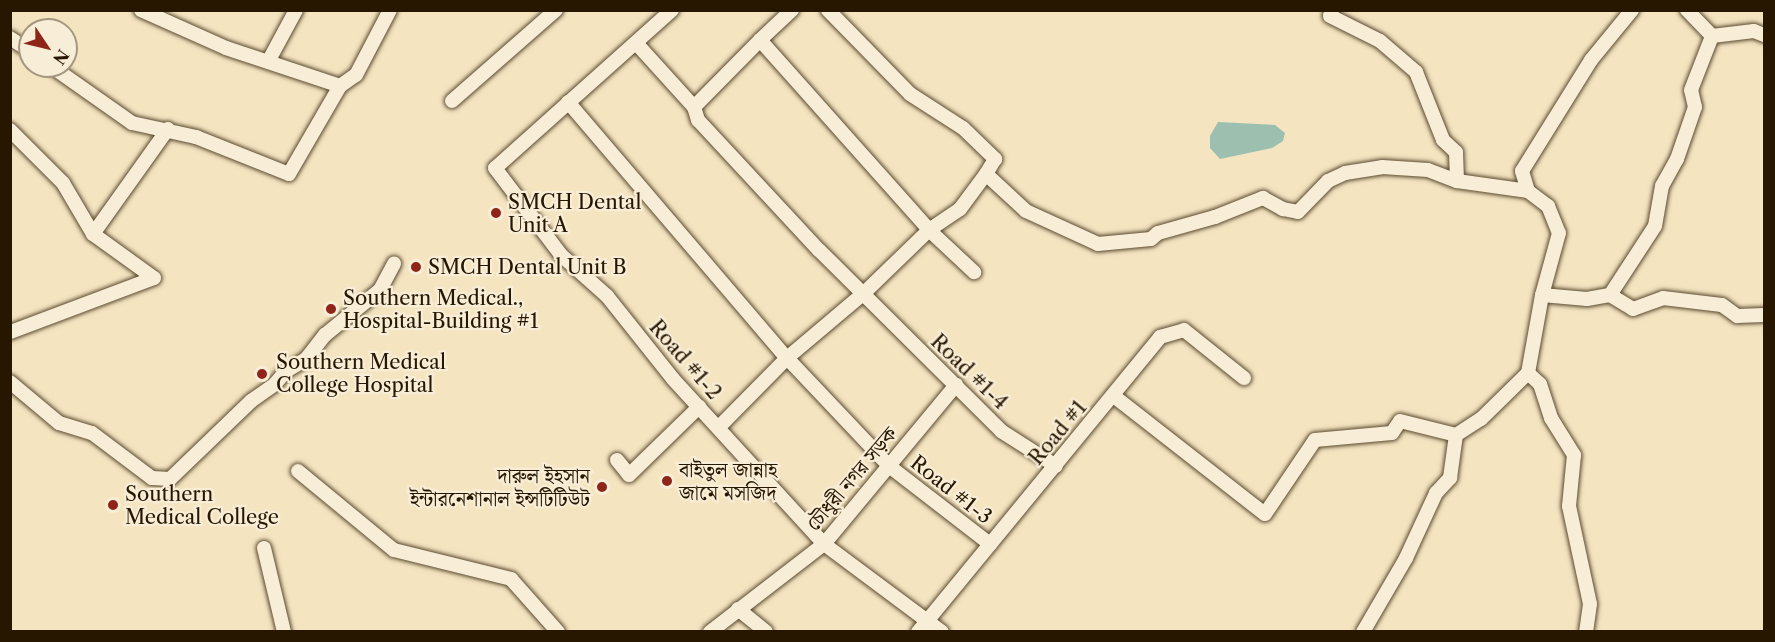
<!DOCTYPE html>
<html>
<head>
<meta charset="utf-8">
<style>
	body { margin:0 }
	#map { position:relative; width:1775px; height:642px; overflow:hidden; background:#f4e4c0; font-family:"Libre Caslon Text","Noto Serif Bengali",serif }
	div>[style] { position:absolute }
	.water>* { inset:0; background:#9cbfaf }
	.roads { filter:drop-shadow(0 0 2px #5a4a30) drop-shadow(0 0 2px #5a4a30) }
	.minor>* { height:14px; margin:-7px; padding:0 7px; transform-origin:7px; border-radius:7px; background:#f8edd6 }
	.dots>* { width:16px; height:16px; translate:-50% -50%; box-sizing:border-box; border:3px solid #f8edd6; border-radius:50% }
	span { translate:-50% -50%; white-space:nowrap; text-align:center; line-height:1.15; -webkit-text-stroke:4.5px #f8edd6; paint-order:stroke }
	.poi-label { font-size:20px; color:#271600 }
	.left { translate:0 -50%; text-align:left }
	.right { translate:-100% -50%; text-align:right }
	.street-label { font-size:20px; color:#271600 }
	.frame { position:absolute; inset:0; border:12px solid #271600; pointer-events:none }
	.north { position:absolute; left:18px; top:18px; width:60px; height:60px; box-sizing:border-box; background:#f8edd6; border:2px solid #a49780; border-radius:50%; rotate:125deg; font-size:16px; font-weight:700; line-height:24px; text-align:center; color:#271600 }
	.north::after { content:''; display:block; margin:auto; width:21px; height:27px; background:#8f2418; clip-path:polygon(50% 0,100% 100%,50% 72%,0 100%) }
</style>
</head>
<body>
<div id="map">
	<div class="water">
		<div style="clip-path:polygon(1218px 122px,1275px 125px,1285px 133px,1283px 141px,1272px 148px,1220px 159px,1210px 148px,1210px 136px)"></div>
	</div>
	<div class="roads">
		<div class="minor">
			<div style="left:141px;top:10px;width:93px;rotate:24.1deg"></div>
			<div style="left:226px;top:48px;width:120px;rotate:18.4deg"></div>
			<div style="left:340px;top:86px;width:19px;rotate:-35deg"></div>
			<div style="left:356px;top:75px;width:73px;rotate:-62.4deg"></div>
			<div style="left:672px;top:10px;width:237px;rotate:138.2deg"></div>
			<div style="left:495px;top:168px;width:109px;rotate:52.8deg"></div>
			<div style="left:561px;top:255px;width:62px;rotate:41.7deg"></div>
			<div style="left:607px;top:296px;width:106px;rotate:51.5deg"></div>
			<div style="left:673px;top:379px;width:224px;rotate:47.5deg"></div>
			<div style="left:824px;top:544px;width:147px;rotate:36.7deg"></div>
			<div style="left:828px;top:10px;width:117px;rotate:45.7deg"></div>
			<div style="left:910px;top:94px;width:63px;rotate:32.7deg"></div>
			<div style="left:963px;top:128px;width:45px;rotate:44.1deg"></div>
			<div style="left:995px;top:159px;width:17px;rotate:121deg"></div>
			<div style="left:1332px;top:10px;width:6px;rotate:108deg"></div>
			<div style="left:1330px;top:16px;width:56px;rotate:26.6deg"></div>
			<div style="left:1380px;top:41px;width:48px;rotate:40.7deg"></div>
			<div style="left:1416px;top:72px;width:73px;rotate:68.3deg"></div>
			<div style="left:1443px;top:140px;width:18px;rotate:43deg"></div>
			<div style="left:1456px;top:152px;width:29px;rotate:88deg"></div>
			<div style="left:1457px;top:181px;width:72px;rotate:8deg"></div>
			<div style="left:1528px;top:191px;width:25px;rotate:37deg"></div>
			<div style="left:1548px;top:206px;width:29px;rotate:68deg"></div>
			<div style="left:1559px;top:233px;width:64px;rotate:105.3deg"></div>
			<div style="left:1687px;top:10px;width:36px;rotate:46deg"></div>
			<div style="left:1712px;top:36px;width:42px;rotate:-6.8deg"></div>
			<div style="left:1754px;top:31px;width:11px;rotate:22deg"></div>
			<div style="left:10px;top:38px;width:24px;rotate:33deg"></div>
			<div style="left:760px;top:40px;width:44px;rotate:-43.2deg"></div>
			<div style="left:636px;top:43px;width:86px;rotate:47.8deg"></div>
			<div style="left:694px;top:107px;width:14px;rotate:73deg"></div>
			<div style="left:698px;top:120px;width:178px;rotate:47.1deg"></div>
			<div style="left:819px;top:250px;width:257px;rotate:44.8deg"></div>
			<div style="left:1001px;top:431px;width:65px;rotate:32.5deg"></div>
			<div style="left:269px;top:60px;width:57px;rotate:-61.6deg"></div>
			<div style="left:51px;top:66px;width:99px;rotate:35.1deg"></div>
			<div style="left:132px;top:123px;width:66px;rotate:12.3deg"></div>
			<div style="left:196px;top:137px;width:100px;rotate:21.7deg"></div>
			<div style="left:289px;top:174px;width:102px;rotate:-59.9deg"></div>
			<div style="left:452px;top:101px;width:138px;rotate:-41.2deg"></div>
			<div style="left:568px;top:102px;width:337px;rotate:49.5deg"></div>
			<div style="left:787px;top:358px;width:149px;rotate:46.6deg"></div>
			<div style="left:889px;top:466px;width:128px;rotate:37.7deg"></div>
			<div style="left:694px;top:107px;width:94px;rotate:-45.4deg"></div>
			<div style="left:760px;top:40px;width:254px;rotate:48.3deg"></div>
			<div style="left:929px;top:230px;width:62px;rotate:43deg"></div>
			<div style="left:10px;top:130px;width:75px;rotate:45deg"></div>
			<div style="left:63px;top:183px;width:59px;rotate:59.5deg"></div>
			<div style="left:93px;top:234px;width:75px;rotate:35.8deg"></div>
			<div style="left:154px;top:278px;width:154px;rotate:159.4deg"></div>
			<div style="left:1528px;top:191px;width:21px;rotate:-107deg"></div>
			<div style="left:1522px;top:171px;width:131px;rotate:-58.1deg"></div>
			<div style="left:1591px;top:60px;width:65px;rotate:-50.6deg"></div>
			<div style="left:93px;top:234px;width:129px;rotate:-54.5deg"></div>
			<div style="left:1610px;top:295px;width:82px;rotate:-56.9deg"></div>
			<div style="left:1655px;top:226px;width:41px;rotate:-80.1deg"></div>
			<div style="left:1662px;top:186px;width:31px;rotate:-61deg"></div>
			<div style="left:1677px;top:159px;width:55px;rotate:-70.9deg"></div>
			<div style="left:1695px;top:107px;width:17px;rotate:-103deg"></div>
			<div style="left:1691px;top:90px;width:58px;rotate:-68.7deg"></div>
			<div style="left:1528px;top:373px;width:16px;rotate:43deg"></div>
			<div style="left:1540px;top:384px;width:36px;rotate:72deg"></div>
			<div style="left:1551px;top:418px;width:44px;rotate:58.1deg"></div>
			<div style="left:1574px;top:455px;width:51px;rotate:95.6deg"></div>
			<div style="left:1569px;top:506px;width:100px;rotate:77.9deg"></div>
			<div style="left:1590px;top:604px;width:28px;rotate:98deg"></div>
			<div style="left:10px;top:382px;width:64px;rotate:39.9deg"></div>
			<div style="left:59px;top:423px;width:34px;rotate:17deg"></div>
			<div style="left:92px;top:433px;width:75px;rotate:36.9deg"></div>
			<div style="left:152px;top:478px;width:18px;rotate:3deg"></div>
			<div style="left:170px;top:479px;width:112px;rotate:-43.9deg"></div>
			<div style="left:251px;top:401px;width:29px;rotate:-35deg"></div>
			<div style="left:275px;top:384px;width:17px;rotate:-50deg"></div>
			<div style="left:286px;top:371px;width:23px;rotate:-31deg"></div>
			<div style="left:306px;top:359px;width:31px;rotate:-52deg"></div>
			<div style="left:325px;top:335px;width:71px;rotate:-39.3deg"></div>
			<div style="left:380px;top:290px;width:30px;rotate:-62deg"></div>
			<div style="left:1115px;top:397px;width:190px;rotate:38deg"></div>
			<div style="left:1265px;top:514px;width:89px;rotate:-56deg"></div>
			<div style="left:1315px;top:440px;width:77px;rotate:-5.2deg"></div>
			<div style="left:1392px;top:433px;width:14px;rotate:-56deg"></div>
			<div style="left:1400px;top:421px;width:58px;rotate:14deg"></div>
			<div style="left:719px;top:427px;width:97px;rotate:-45.4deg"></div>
			<div style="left:787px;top:358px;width:101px;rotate:-40.2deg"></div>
			<div style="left:864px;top:293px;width:91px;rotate:-44.1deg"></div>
			<div style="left:929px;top:230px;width:37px;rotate:-34deg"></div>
			<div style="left:960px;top:209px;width:44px;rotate:-53.4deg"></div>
			<div style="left:986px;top:174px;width:54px;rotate:42.8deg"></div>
			<div style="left:1026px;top:211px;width:79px;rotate:24.6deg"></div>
			<div style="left:1098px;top:244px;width:53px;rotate:-5.4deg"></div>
			<div style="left:1151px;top:239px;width:9px;rotate:-41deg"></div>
			<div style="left:1158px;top:233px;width:59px;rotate:-15.7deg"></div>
			<div style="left:1215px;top:217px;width:52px;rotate:-21.6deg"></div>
			<div style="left:1263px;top:198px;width:23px;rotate:29deg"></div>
			<div style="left:1283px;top:209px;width:15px;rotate:11deg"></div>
			<div style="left:1298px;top:212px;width:43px;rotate:-45.9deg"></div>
			<div style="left:1328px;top:181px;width:19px;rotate:-25deg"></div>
			<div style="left:1345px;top:173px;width:37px;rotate:-9deg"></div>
			<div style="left:1382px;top:167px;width:46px;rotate:3.7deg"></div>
			<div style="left:1428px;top:170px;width:31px;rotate:21deg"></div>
			<div style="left:617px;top:460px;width:19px;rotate:51deg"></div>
			<div style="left:629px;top:475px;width:98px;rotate:-44.2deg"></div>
			<div style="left:298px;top:471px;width:124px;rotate:39.5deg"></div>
			<div style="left:394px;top:550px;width:121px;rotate:13.9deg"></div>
			<div style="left:511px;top:579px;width:71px;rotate:48.4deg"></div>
			<div style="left:264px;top:548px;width:86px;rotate:76.6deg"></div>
			<div style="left:738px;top:609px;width:36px;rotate:39deg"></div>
			<div style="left:710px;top:632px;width:144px;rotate:-37.7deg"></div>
			<div style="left:824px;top:544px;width:207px;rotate:-50.3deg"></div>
			<div style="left:918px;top:632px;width:382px;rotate:-50.6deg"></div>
			<div style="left:1160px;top:337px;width:25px;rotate:-16deg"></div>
			<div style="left:1184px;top:330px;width:77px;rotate:38.7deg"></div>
			<div style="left:1363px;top:632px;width:86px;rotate:-59.8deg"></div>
			<div style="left:1406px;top:558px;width:72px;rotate:-65.2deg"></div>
			<div style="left:1436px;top:493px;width:21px;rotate:-47deg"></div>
			<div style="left:1450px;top:478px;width:43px;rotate:-82.1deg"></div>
			<div style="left:1456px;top:435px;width:30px;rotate:-33deg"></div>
			<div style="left:1481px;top:419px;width:66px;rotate:-44.4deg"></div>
			<div style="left:1528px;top:373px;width:79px;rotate:-79.8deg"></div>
			<div style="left:1542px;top:295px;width:45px;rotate:5.1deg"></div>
			<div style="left:1587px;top:299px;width:23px;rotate:-10deg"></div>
			<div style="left:1610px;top:295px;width:27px;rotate:31deg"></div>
			<div style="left:1633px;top:309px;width:32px;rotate:-20deg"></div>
			<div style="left:1663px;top:298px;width:59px;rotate:6.8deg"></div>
			<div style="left:1722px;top:305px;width:19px;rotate:36deg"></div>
			<div style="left:1737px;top:316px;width:27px;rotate:-2deg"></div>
		</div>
	</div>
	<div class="dots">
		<div style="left:496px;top:213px;background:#8f2418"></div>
		<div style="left:416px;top:267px;background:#8f2418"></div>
		<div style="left:331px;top:309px;background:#8f2418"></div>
		<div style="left:262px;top:374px;background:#8f2418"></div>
		<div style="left:667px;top:481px;background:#8f2418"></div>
		<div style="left:602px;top:487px;background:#8f2418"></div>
		<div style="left:113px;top:505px;background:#8f2418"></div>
	</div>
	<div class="poi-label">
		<span class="left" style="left:508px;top:214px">SMCH Dental<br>Unit A</span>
		<span class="left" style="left:428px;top:267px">SMCH Dental Unit B</span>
		<span class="left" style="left:343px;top:310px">Southern Medical.,<br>Hospital-Building #1</span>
		<span class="left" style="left:276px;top:374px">Southern Medical<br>College Hospital</span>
		<span class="left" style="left:679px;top:482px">বাইতুল জান্নাহ<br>জামে মসজিদ</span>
		<span class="right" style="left:590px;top:488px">দারুল ইহসান<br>ইন্টারনেশানাল ইন্সটিটিউট</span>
		<span class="left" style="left:125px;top:506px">Southern<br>Medical College</span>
	</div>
	<div class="street-label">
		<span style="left:685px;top:360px;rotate:49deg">Road #1-2</span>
		<span style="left:969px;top:372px;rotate:44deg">Road #1-4</span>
		<span style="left:1058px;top:433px;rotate:-50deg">Road #1</span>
		<span style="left:852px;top:479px;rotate:-50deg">চৌধুরী নগর সড়ক</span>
		<span style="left:951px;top:490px;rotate:38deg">Road #1-3</span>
	</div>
	<div class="frame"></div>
	<div class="north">N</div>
</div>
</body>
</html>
